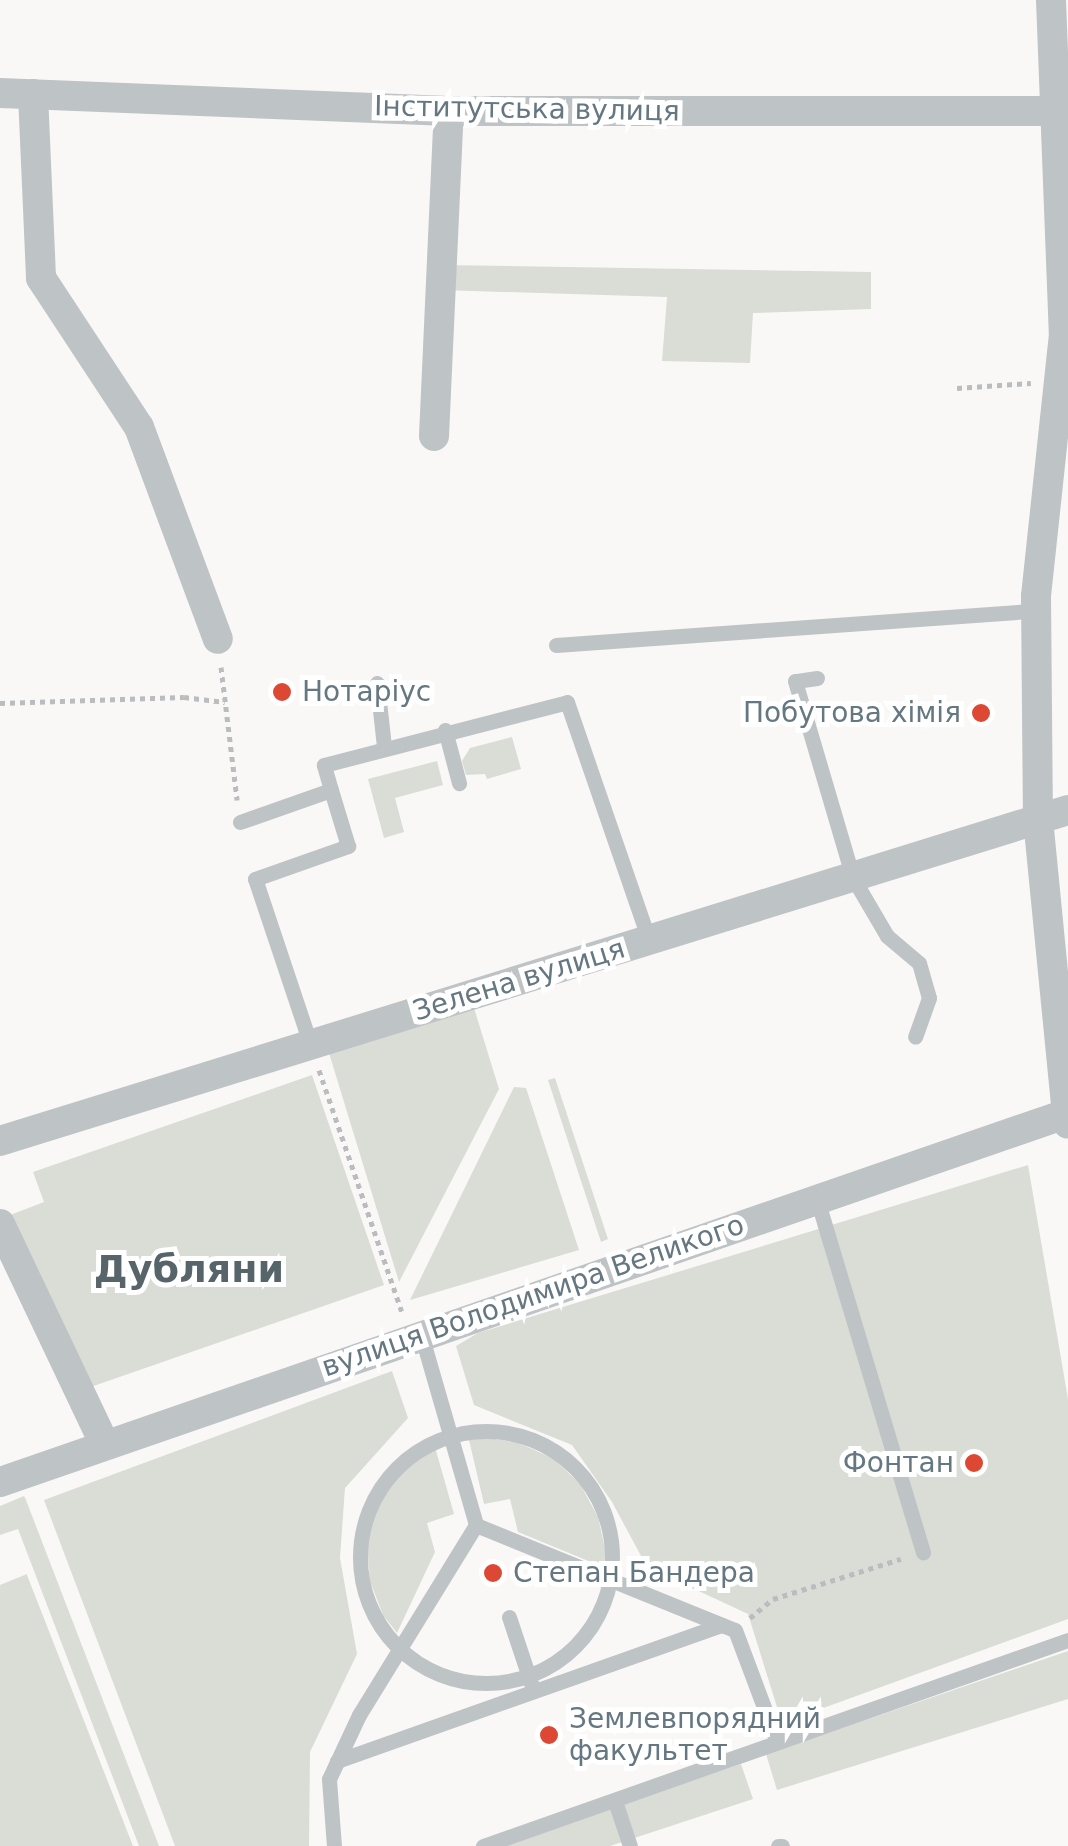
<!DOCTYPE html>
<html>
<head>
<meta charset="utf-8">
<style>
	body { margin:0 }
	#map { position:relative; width:1068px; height:1846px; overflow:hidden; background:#f9f8f6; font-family:"DejaVu Sans",sans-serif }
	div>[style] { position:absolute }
	.green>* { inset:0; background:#d9ddd6 }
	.path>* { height:5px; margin-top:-2.5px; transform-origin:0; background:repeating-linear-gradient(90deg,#b9bdbf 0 5px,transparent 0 10px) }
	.lane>* { height:15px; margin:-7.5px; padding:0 7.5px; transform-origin:7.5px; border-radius:7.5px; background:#bec3c6 }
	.lane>.ring { margin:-7.5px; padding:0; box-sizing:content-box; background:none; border:15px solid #bec3c6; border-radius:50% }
	.street>* { height:30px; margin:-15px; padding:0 15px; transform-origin:15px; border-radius:15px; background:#bec3c6 }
	.dots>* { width:28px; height:28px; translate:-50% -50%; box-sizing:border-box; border:5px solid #fff; border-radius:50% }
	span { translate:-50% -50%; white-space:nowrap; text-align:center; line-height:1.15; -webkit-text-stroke:10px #fff; paint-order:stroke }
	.street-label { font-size:28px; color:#657780 }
	.poi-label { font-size:28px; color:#657780 }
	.left { translate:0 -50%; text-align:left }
	.right { translate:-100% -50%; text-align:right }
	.district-label { font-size:38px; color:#57656b; font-weight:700 }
</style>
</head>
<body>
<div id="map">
	<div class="green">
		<div style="clip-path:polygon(443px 265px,871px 272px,871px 309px,753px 313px,750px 363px,662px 361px,667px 297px,441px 290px)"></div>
		<div style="clip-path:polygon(512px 737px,521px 769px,487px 779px,485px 774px,466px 775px,462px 761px,470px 748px)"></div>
		<div style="clip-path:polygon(437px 761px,443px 785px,395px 798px,404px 832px,384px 838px,368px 779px)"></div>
		<div style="clip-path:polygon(474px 1008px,499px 1089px,399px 1282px,329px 1053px)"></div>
		<div style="clip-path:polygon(312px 1075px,384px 1285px,85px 1389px,5px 1217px,44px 1202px,33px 1172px)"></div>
		<div style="clip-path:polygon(555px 1078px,608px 1239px,601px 1242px,548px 1080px)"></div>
		<div style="clip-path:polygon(514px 1087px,526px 1088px,579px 1250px,410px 1300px)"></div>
		<div style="clip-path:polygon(1028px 1165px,1068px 1399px,1068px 1619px,782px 1723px,748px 1614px,647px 1567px,612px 1502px,572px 1445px,474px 1405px,456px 1346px,478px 1333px)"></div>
		<div style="clip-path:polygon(392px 1371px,408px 1418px,345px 1488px,340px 1558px,357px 1654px,310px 1752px,309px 1846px,175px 1846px,44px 1500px)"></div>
		<div style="clip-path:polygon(483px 1437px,519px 1443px,554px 1459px,580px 1484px,598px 1517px,606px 1553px,603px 1567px,518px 1532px,510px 1499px,484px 1504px,469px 1440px)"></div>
		<div style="clip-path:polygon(435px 1447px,454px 1514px,427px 1523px,435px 1552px,397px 1633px,383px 1615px,370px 1581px,367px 1544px,375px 1513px,394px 1479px)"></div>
		<div style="clip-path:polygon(24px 1496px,26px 1500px,159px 1846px,139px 1846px,18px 1529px,0 1535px,0 1506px)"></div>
		<div style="clip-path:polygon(27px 1574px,27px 1575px,133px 1846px,0 1846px,0 1585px)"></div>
		<div style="clip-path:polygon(1068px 1651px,1068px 1699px,777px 1790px,766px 1754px)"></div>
		<div style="clip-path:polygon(741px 1764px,753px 1799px,610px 1846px,501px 1846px)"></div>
	</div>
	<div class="path">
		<div style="left:957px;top:388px;width:74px;rotate:-3.9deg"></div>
		<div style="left:221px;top:667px;width:134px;rotate:83.1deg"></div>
		<div style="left:0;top:703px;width:184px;rotate:-1.9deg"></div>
		<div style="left:184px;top:697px;width:41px;rotate:7deg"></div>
		<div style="left:319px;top:1070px;width:259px;rotate:71.1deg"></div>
		<div style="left:750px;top:1618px;width:30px;rotate:-40deg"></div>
		<div style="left:773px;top:1599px;width:134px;rotate:-17.4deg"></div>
	</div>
	<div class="lane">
		<div style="left:556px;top:645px;width:481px;rotate:-4.1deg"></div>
		<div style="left:817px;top:678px;width:22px;rotate:172deg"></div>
		<div style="left:795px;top:681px;width:205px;rotate:73.6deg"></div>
		<div style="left:853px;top:878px;width:67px;rotate:59.6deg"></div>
		<div style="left:887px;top:936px;width:42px;rotate:40.2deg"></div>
		<div style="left:919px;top:963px;width:36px;rotate:74deg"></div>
		<div style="left:929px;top:998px;width:41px;rotate:109.7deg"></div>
		<div style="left:377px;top:683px;width:63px;rotate:83.7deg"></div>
		<div style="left:445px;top:730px;width:55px;rotate:75.2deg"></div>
		<div style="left:240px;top:822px;width:96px;rotate:-19.4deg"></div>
		<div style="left:331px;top:790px;width:26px;rotate:-106deg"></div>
		<div style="left:324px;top:765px;width:251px;rotate:-14.5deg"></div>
		<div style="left:567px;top:702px;width:252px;rotate:71deg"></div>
		<div style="left:310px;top:1043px;width:173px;rotate:-108.5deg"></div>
		<div style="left:255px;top:879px;width:99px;rotate:-19.5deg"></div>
		<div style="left:348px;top:846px;width:59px;rotate:-106.9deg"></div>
		<div style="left:817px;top:1199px;width:369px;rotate:73.3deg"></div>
		<div style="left:421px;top:1334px;width:199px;rotate:73.9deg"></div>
		<div style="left:476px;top:1525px;width:279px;rotate:22.1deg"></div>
		<div style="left:735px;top:1630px;width:120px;rotate:69.4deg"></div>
		<div class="ring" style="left:360px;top:1431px;width:237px;height:237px"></div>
		<div style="left:509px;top:1617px;width:70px;rotate:71.6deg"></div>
		<div style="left:337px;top:1761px;width:408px;rotate:-19.5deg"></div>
		<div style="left:615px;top:1801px;width:47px;rotate:71.6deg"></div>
		<div style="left:334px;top:1846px;width:67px;rotate:-94.3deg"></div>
		<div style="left:329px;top:1779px;width:71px;rotate:-64.9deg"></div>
		<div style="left:359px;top:1715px;width:223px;rotate:-58.4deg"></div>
		<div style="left:483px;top:1846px;width:620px;rotate:-19.4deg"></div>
		<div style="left:778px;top:1846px;width:4px"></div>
	</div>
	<div class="street">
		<div style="left:1051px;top:0;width:334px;rotate:87.8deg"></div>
		<div style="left:1064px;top:334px;width:263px;rotate:96.1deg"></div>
		<div style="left:1036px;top:596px;width:223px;rotate:89.5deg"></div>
		<div style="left:1038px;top:819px;width:306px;rotate:84.4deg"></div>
		<div style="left:0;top:93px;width:449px;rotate:2.3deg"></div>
		<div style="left:449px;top:111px;width:606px"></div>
		<div style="left:33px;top:94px;width:184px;rotate:87.5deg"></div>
		<div style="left:41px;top:278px;width:178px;rotate:56.7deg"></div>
		<div style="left:139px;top:427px;width:226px;rotate:69.6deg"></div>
		<div style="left:434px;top:436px;width:325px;rotate:-87.4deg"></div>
		<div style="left:0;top:1141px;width:1118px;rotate:-17.22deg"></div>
		<div style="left:0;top:1224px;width:245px;rotate:64.6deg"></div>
		<div style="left:0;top:1482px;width:1128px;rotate:-19.05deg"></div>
	</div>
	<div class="dots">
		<div style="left:282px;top:692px;background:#dc4833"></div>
		<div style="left:981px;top:713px;background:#dc4833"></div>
		<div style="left:974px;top:1463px;background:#dc4833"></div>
		<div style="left:493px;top:1573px;background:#dc4833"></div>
		<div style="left:549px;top:1735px;background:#dc4833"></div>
	</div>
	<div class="street-label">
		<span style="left:527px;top:109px;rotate:1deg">Інститутська вулиця</span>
		<span style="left:519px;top:980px;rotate:-17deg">Зелена вулиця</span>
		<span style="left:533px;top:1296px;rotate:-19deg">вулиця Володимира Великого</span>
	</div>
	<div class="poi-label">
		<span class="left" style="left:302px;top:692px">Нотаріус</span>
		<span class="right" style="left:961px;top:713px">Побутова хімія</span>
		<span class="right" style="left:954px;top:1463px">Фонтан</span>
		<span class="left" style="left:513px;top:1573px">Степан Бандера</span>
		<span class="left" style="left:569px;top:1735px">Землевпорядний<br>факультет</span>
	</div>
	<div class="district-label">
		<span style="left:189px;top:1270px">Дубляни</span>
	</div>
</div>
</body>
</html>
